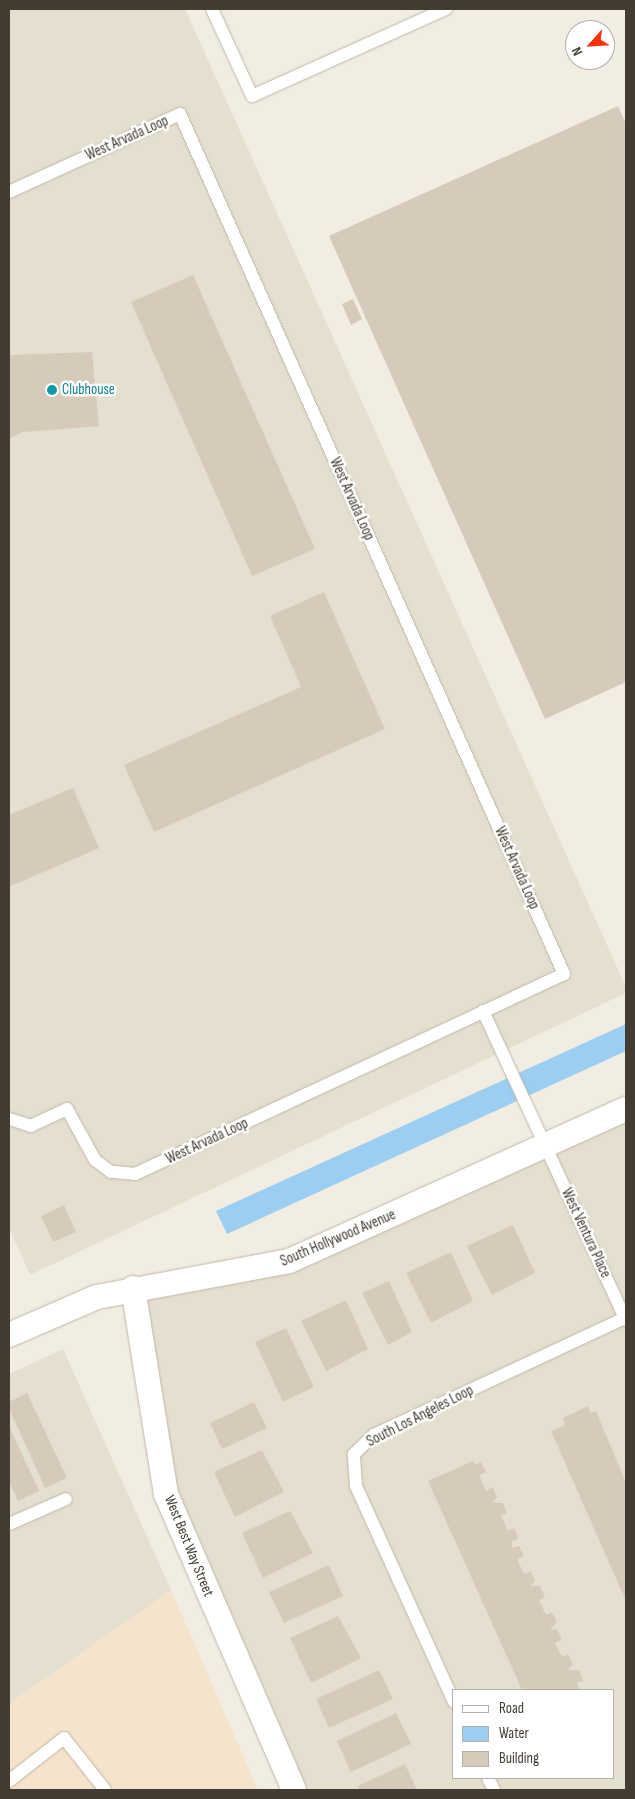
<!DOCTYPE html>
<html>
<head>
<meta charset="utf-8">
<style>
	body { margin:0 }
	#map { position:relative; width:635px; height:1799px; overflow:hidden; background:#f1ede2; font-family:"Sofia Sans Condensed",sans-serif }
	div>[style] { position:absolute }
	.residential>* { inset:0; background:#e5dfd0 }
	.commercial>* { inset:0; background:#f5e3cb }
	.water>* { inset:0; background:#9bcef1 }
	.building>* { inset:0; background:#d6cbba }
	.roads { filter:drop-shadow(0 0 1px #c0b7a7) drop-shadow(0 0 1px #c0b7a7) }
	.service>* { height:12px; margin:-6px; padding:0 6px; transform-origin:6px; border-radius:6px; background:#fff }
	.minor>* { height:24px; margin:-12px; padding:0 12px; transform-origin:12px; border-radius:12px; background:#fff }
	.dots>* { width:14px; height:14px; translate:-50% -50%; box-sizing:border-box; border:2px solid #fff; border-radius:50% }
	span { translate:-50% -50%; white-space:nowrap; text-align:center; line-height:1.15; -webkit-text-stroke:5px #fff; paint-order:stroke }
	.street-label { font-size:15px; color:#433c32 }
	.culture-label { font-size:15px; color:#0d838f }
	.left { translate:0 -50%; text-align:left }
	.frame { position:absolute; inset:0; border:10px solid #433c32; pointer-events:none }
	.legend { position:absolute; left:452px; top:1689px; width:162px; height:90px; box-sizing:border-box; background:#fff; border:1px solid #b4b1ad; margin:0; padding:6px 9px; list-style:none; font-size:15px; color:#433c32 }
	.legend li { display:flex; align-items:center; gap:10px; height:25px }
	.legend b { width:25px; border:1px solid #b4b1ad }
	.north { position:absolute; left:565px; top:20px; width:50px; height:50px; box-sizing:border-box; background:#fff; border:1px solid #b4b1ad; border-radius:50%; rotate:244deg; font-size:14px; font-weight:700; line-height:20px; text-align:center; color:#433c32 }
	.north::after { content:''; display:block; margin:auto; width:18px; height:22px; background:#fe300c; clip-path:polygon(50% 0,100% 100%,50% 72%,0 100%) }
</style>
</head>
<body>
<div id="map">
	<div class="residential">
		<div style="clip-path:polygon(9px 9px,185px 9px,626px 987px,626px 993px,30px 1275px,9px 1228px)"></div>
		<div style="clip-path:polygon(evenodd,626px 1109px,626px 1790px,294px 1790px,175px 1517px,133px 1288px,242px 1273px,626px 1109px,454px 1690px,614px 1690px,614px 1778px,454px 1778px,454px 1690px)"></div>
		<div style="clip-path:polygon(63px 1349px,171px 1590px,9px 1704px,9px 1374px)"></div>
	</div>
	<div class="commercial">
		<div style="clip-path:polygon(171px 1590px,258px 1790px,9px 1790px,9px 1704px)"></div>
	</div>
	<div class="water">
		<div style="clip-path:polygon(626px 1024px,626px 1051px,227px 1234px,216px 1211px)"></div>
	</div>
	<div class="building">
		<div style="clip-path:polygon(618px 106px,626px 124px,626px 682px,545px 719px,329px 236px)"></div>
		<div style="clip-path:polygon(193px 275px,315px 549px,252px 576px,131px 302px)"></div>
		<div style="clip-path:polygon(353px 299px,362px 319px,351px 325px,342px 304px)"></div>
		<div style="clip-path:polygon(92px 352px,99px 426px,23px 432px,9px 439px,9px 355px)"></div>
		<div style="clip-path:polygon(324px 592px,385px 729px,154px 832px,124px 765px,301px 687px,270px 616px)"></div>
		<div style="clip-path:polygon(73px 788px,99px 848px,9px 887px,9px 815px)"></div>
		<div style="clip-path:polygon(64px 1205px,76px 1232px,53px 1242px,41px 1216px)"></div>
		<div style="clip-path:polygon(513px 1225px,535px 1273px,492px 1295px,467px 1246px)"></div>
		<div style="clip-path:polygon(451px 1252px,473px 1301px,431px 1323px,406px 1273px)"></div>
		<div style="clip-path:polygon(389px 1281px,412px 1332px,388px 1345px,362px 1293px)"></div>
		<div style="clip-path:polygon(346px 1300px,368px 1349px,326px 1371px,301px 1321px)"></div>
		<div style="clip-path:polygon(286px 1328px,314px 1387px,283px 1402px,255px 1342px)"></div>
		<div style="clip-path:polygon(27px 1393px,67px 1478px,45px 1488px,9px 1408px,9px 1402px)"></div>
		<div style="clip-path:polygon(254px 1402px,267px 1428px,222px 1449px,210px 1423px)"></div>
		<div style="clip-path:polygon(588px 1406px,591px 1413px,596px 1411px,626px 1483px,626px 1601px,551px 1431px,565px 1425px,563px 1418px)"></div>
		<div style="clip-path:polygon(9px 1426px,39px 1491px,18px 1501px,9px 1481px)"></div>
		<div style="clip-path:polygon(262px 1450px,284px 1492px,235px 1517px,214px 1472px)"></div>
		<div style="clip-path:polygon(473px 1461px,475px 1465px,481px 1462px,486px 1472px,479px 1475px,486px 1491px,493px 1487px,497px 1497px,492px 1503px,503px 1503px,507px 1513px,501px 1516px,508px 1531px,514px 1528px,519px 1539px,512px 1541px,512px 1548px,519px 1546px,524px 1556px,517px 1559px,524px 1574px,531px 1571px,535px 1581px,530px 1586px,540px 1586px,545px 1597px,539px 1600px,546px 1615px,552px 1612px,557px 1622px,550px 1630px,557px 1629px,562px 1640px,555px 1643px,562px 1657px,568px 1654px,573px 1665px,567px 1670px,579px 1670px,583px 1681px,577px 1683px,580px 1690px,522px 1690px,428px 1481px)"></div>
		<div style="clip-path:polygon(290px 1511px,313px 1553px,263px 1578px,242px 1533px)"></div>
		<div style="clip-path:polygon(329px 1565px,343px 1596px,284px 1623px,269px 1592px)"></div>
		<div style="clip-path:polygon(338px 1616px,361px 1658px,311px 1683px,290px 1638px)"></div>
		<div style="clip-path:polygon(379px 1670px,393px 1699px,329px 1728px,316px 1699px)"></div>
		<div style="clip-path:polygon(396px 1713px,411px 1744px,351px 1772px,337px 1741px)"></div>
		<div style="clip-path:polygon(405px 1764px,417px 1790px,359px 1790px,358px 1786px)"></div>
	</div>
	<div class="roads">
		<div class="service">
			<div style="left:212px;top:9px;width:96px;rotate:65.3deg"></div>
			<div style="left:252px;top:96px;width:213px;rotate:-24.2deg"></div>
			<div style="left:9px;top:192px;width:188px;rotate:-24.5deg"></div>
			<div style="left:180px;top:114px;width:942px;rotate:65.94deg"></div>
			<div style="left:564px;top:974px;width:472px;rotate:155deg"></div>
			<div style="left:136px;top:1174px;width:25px;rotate:-175deg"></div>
			<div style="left:111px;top:1172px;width:20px;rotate:-143deg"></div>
			<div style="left:95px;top:1160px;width:58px;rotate:-118.8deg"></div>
			<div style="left:67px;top:1109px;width:40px;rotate:155deg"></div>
			<div style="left:31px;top:1126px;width:23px;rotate:-162deg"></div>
			<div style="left:483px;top:1011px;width:340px;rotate:65.2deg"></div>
			<div style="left:9px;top:1524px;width:62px;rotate:-23.7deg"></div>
			<div style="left:454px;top:1702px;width:237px;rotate:-114.4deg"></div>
			<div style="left:356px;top:1486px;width:32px;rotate:-94deg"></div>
			<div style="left:354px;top:1454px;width:28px;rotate:-44deg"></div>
			<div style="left:374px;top:1435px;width:277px;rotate:-25deg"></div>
			<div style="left:488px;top:1778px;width:13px;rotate:63deg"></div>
			<div style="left:9px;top:1781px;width:70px;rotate:-38deg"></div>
			<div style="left:64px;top:1738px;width:66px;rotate:51.7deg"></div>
		</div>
		<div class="minor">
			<div style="left:133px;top:1288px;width:209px;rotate:80.9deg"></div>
			<div style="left:166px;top:1494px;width:322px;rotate:66.6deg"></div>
			<div style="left:9px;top:1335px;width:96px;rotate:-23.4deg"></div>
			<div style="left:97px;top:1297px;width:195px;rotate:-10.6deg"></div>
			<div style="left:289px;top:1261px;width:370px;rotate:-24.3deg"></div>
		</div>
	</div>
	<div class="dots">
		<div style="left:52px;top:390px;background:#0f9aa8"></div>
	</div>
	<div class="street-label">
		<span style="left:127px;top:138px;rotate:-24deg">West Arvada Loop</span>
		<span style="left:352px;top:499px;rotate:66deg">West Arvada Loop</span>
		<span style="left:517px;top:868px;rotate:66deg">West Arvada Loop</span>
		<span style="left:207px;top:1141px;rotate:-25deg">West Arvada Loop</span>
		<span style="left:586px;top:1233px;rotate:65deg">West Ventura Place</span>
		<span style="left:338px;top:1238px;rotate:-23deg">South Hollywood Avenue</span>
		<span style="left:420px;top:1416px;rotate:-27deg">South Los Angeles Loop</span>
		<span style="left:189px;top:1546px;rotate:68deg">West Best Way Street</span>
	</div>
	<div class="culture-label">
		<span class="left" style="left:62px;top:390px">Clubhouse</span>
	</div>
	<div class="frame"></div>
	<ul class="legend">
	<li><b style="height:6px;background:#fff"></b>Road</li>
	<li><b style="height:14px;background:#9bcef1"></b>Water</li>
	<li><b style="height:14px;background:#d6cbba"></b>Building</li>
	</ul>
	<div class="north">N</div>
</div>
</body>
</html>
